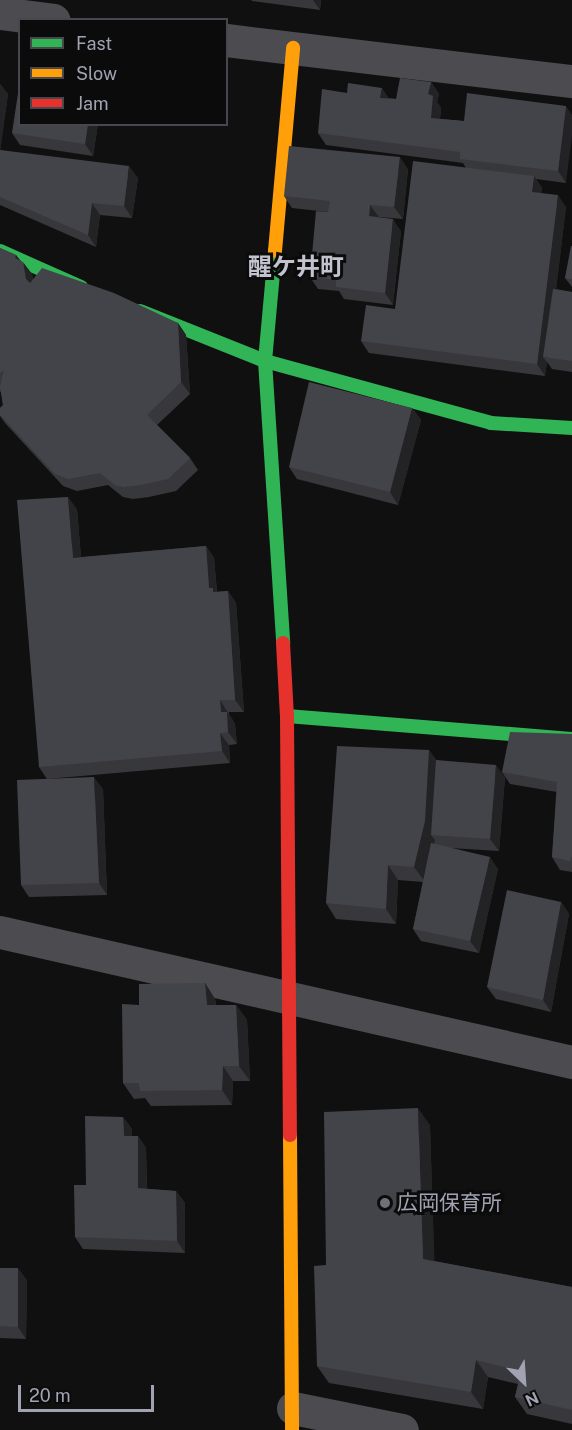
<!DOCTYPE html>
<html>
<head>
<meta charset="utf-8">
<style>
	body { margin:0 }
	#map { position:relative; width:572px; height:1430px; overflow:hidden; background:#101011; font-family:"Public Sans","Noto Sans JP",sans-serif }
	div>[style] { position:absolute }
	.street>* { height:33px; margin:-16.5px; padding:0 16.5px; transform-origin:16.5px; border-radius:16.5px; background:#4b4b50 }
	.fast>* { height:14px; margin:-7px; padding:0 7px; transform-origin:7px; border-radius:7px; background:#30b455 }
	.slow>* { height:14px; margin:-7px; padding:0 7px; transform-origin:7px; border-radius:7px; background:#ff9f0a }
	.jam>* { height:14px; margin:-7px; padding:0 7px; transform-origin:7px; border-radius:7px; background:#e5322d }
	.wall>* { inset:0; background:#38383c }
	.shaded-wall>* { inset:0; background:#232325 }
	.building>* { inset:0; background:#434449 }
	.dots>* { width:16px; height:16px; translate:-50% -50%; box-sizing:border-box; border:3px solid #0b0b0c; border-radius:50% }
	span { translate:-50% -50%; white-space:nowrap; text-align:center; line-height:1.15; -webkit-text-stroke:6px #0b0b0c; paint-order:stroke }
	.poi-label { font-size:21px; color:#a1a3b2 }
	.left { translate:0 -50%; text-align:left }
	.quarter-label { font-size:24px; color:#c2c3ce; font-weight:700 }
	.legend { position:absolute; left:18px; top:18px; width:210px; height:108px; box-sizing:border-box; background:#0b0b0c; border:2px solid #47484e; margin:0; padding:8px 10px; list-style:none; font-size:18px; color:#a1a3b2 }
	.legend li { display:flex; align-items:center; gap:12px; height:30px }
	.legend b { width:30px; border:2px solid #47484e }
	.north { position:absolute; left:494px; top:1352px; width:60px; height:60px; -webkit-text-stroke:4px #0b0b0c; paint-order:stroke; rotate:155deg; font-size:16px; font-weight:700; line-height:24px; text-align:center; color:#a1a3b2 }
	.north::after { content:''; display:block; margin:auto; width:21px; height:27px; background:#a1a3b2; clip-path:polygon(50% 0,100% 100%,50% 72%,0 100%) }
	.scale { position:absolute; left:18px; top:1385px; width:136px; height:27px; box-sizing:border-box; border:3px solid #a1a3b2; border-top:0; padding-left:8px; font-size:18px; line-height:21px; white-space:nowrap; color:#a1a3b2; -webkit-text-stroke:4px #0b0b0c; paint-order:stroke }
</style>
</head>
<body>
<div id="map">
	<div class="street">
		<div style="left:0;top:13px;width:54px;rotate:7.4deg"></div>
		<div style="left:226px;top:40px;width:348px;rotate:6.8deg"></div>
		<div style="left:0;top:932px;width:587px;rotate:12.8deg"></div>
		<div style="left:293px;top:1408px;width:111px;rotate:11.4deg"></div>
	</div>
	<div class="fast">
		<div style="left:0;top:251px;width:89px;rotate:24deg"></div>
		<div style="left:275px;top:251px;width:110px;rotate:95.2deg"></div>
		<div style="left:265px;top:361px;width:283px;rotate:86.3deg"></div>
		<div style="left:140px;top:311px;width:135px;rotate:21.8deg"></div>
		<div style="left:265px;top:361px;width:234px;rotate:15.3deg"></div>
		<div style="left:491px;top:423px;width:81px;rotate:3.5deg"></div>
		<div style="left:287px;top:716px;width:286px;rotate:4.6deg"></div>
	</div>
	<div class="slow">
		<div style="left:275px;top:251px;width:204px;rotate:-84.9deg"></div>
		<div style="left:290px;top:1135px;width:295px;rotate:89.6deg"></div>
	</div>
	<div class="jam">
		<div style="left:283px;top:643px;width:73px;rotate:86.9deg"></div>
		<div style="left:287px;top:716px;width:419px;rotate:89.6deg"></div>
	</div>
	<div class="wall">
		<div style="clip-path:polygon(251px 0,321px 0,320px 10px,252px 1px)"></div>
		<div style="clip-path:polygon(431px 82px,439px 94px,437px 102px,441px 108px,440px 119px,464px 121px,566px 106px,566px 183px,536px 179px,542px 188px,541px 193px,566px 207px,556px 289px,572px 292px,572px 372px,552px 369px,547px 362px,545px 376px,369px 353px,361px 341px,395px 309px,466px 168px,463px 163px,326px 145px,318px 133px,347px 93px,396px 99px)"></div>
		<div style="clip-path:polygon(0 84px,8px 94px,0 150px,138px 178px,132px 218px,100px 215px,96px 247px,0 205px)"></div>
		<div style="clip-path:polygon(98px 124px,93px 156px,20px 145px,12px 133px)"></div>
		<div style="clip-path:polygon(408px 169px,403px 219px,379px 217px,379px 218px,401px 231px,393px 305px,344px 299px,339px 291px,318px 289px,310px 277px,328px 212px,292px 208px,284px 196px)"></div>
		<div style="clip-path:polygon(572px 246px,572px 287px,565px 278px)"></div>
		<div style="clip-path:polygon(0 248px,16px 255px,32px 274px,33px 280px,178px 323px,186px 335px,190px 394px,157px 425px,190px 458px,198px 470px,176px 491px,149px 497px,133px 499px,123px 497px,108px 485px,77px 491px,63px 486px,5px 423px,0 416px,0 408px,3px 405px,1px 391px,0 392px)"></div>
		<div style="clip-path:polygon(412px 408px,421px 420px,398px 505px,297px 479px,289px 467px)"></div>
		<div style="clip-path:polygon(77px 509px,81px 557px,206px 546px,214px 558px,217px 592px,228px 591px,236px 603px,244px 712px,229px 712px,229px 714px,235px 724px,237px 744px,229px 745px,230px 763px,47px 779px,39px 767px)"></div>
		<div style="clip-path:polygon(572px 734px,572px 872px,560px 870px,552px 857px,557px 792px,510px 784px,502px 772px)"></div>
		<div style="clip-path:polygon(429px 750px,436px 760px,505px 777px,499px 851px,450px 848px,498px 869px,479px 953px,421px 941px,413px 929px,423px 882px,398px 880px,396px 924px,336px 919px,326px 903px)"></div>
		<div style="clip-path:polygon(103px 789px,107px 895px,29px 897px,21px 885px)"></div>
		<div style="clip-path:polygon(561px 902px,569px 914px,551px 1012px,496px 999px,487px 987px)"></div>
		<div style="clip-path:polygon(205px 983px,215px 999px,216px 1005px,236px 1005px,247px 1020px,250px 1081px,233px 1081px,232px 1105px,151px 1106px,145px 1098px,134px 1099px,123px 1083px,139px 1005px)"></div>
		<div style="clip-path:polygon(123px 1117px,132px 1129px,132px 1136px,138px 1136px,146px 1148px,147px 1189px,176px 1191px,185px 1203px,185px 1253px,83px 1249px,75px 1237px,86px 1185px)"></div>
		<div style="clip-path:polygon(430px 1125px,434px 1261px,572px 1287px,572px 1424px,527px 1414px,515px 1397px,518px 1384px,488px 1377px,483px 1409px,329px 1383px,317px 1366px,326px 1265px)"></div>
		<div style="clip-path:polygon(0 1268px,27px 1280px,26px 1339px,0 1338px)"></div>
	</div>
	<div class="shaded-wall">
		<div style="clip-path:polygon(313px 0,321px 0,320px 10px)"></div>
		<div style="clip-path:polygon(431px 82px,439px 94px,437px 102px,441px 108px,439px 130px,431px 118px,428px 94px)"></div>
		<div style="clip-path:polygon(0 84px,8px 94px,0 153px)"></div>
		<div style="clip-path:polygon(382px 88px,390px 100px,380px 98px)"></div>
		<div style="clip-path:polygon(566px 106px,572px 115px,572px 135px,566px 183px,558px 171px)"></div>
		<div style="clip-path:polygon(88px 124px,98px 124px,93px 156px,85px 144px)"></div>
		<div style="clip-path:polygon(400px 157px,408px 169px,403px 219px,394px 207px)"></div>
		<div style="clip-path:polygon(129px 166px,138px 178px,132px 218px,124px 206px)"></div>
		<div style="clip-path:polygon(534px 176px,542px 188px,540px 204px,532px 192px)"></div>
		<div style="clip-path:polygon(558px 195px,566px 207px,548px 358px,543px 357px,547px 362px,545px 376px,537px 364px)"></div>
		<div style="clip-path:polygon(92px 203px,100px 215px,96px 247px,88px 235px)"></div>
		<div style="clip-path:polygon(370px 205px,379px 217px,377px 228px,369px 216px)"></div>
		<div style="clip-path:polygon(393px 219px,401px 231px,393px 305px,385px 293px)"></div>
		<div style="clip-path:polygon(16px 255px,24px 266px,23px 262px,32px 274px,34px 291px,26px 279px,15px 258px)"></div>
		<div style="clip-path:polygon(178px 323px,186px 335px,190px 394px,181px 382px)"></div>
		<div style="clip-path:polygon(412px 408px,421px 420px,398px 505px,390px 492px)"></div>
		<div style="clip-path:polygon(68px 497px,77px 509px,82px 570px,73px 558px)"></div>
		<div style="clip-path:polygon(206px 546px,214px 558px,217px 594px,221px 600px,209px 588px)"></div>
		<div style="clip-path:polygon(228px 591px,236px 603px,244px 712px,235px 700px)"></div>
		<div style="clip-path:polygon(220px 700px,235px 724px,237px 744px,228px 732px,221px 712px)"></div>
		<div style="clip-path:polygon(220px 733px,229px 745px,230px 763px,222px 751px)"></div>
		<div style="clip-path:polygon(429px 750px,439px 765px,435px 836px,435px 835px,431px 835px,435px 840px,425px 882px,414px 867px)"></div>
		<div style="clip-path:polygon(496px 765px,505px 777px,499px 851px,490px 839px)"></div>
		<div style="clip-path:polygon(94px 777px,103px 789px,107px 895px,99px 883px)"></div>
		<div style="clip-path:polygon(490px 857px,498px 869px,479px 953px,470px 941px)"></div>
		<div style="clip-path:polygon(388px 865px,398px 880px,396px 924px,386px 909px)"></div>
		<div style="clip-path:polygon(561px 902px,569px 914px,551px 1012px,543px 1000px)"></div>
		<div style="clip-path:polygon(205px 983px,215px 999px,218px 1020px,207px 1005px)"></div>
		<div style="clip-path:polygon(236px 1005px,247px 1020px,250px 1081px,239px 1066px)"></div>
		<div style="clip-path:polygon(223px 1066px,233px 1081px,232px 1105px,222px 1090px)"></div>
		<div style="clip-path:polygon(418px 1108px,430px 1125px,435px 1276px,423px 1259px)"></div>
		<div style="clip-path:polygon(123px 1117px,132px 1129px,132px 1148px,124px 1136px)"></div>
		<div style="clip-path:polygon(138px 1136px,146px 1148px,147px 1200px,138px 1188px)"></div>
		<div style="clip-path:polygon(176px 1191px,185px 1203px,185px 1253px,177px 1241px)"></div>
		<div style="clip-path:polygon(18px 1268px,27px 1280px,26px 1339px,18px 1327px)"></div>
		<div style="clip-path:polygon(476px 1360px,488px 1377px,483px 1409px,471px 1392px)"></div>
	</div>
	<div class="building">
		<div style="clip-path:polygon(400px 78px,431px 82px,428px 94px,433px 96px,431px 118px,464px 121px,467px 93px,566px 106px,558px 171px,460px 159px,460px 152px,318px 133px,322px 89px,347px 93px,348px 83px,382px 88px,380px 98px,396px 99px)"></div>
		<div style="clip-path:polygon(20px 80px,20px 124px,88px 124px,85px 144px,12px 133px)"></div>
		<div style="clip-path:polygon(289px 146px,400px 157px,394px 207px,370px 205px,369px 216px,393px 219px,385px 293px,336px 287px,336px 280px,310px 277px,316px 211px,328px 212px,330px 201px,284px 196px)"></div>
		<div style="clip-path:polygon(0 150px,129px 166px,124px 206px,92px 203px,88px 235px,0 197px)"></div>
		<div style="clip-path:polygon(413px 161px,534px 176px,532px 192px,558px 195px,537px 364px,361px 341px,366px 305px,395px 309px)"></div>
		<div style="clip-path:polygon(571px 246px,572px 246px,572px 279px,565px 278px)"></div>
		<div style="clip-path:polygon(0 248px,16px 255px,15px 258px,23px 262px,26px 279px,30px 283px,42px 268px,114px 293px,178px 323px,181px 382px,147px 415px,190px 458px,168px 479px,141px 485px,124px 487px,115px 485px,100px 473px,68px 479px,55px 474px,0 415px,0 408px,3px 405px,0 387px,4px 370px,0 373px)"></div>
		<div style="clip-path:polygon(553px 289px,572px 292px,572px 361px,543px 357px)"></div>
		<div style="clip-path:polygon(309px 382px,412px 408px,390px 492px,289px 467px)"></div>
		<div style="clip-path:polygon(68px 497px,73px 558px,206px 546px,209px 588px,213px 588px,213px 592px,228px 591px,235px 700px,220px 700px,221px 712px,227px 712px,228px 732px,220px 733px,222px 751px,39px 767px,17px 500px)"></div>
		<div style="clip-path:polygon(510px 732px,572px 734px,572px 856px,570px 861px,552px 857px,557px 782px,502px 772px)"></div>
		<div style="clip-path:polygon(337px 746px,429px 750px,425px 821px,414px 867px,388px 865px,386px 909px,326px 903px)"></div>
		<div style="clip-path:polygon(436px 760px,496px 765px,490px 839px,431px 835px)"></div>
		<div style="clip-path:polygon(94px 777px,99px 883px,21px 885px,17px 780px)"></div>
		<div style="clip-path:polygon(431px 843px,490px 857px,470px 941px,413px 929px)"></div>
		<div style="clip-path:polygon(507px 890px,561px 902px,543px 1000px,487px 987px)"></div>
		<div style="clip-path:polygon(205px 983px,207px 1005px,236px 1005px,239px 1066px,223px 1066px,222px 1090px,140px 1091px,139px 1083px,123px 1083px,122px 1004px,139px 1005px,139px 984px)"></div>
		<div style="clip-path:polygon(418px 1108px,423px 1259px,572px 1287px,572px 1410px,515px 1397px,521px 1371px,476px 1360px,471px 1392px,317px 1366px,314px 1266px,326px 1265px,324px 1112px)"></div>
		<div style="clip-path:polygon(85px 1116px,123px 1117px,124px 1136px,138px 1136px,138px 1188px,176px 1191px,177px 1241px,75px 1237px,74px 1185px,86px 1185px)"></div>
		<div style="clip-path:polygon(0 1268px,18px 1268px,18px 1327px,0 1326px)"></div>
	</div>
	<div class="dots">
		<div style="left:385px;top:1203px;background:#6e707a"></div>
	</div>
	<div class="poi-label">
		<span class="left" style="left:397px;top:1203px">広岡保育所</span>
	</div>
	<div class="quarter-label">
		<span style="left:296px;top:267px">醒ケ井町</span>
	</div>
	<ul class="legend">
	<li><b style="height:8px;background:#30b455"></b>Fast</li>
	<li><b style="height:8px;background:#ff9f0a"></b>Slow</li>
	<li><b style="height:8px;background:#e5322d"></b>Jam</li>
	</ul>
	<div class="north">N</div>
	<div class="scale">20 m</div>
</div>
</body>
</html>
